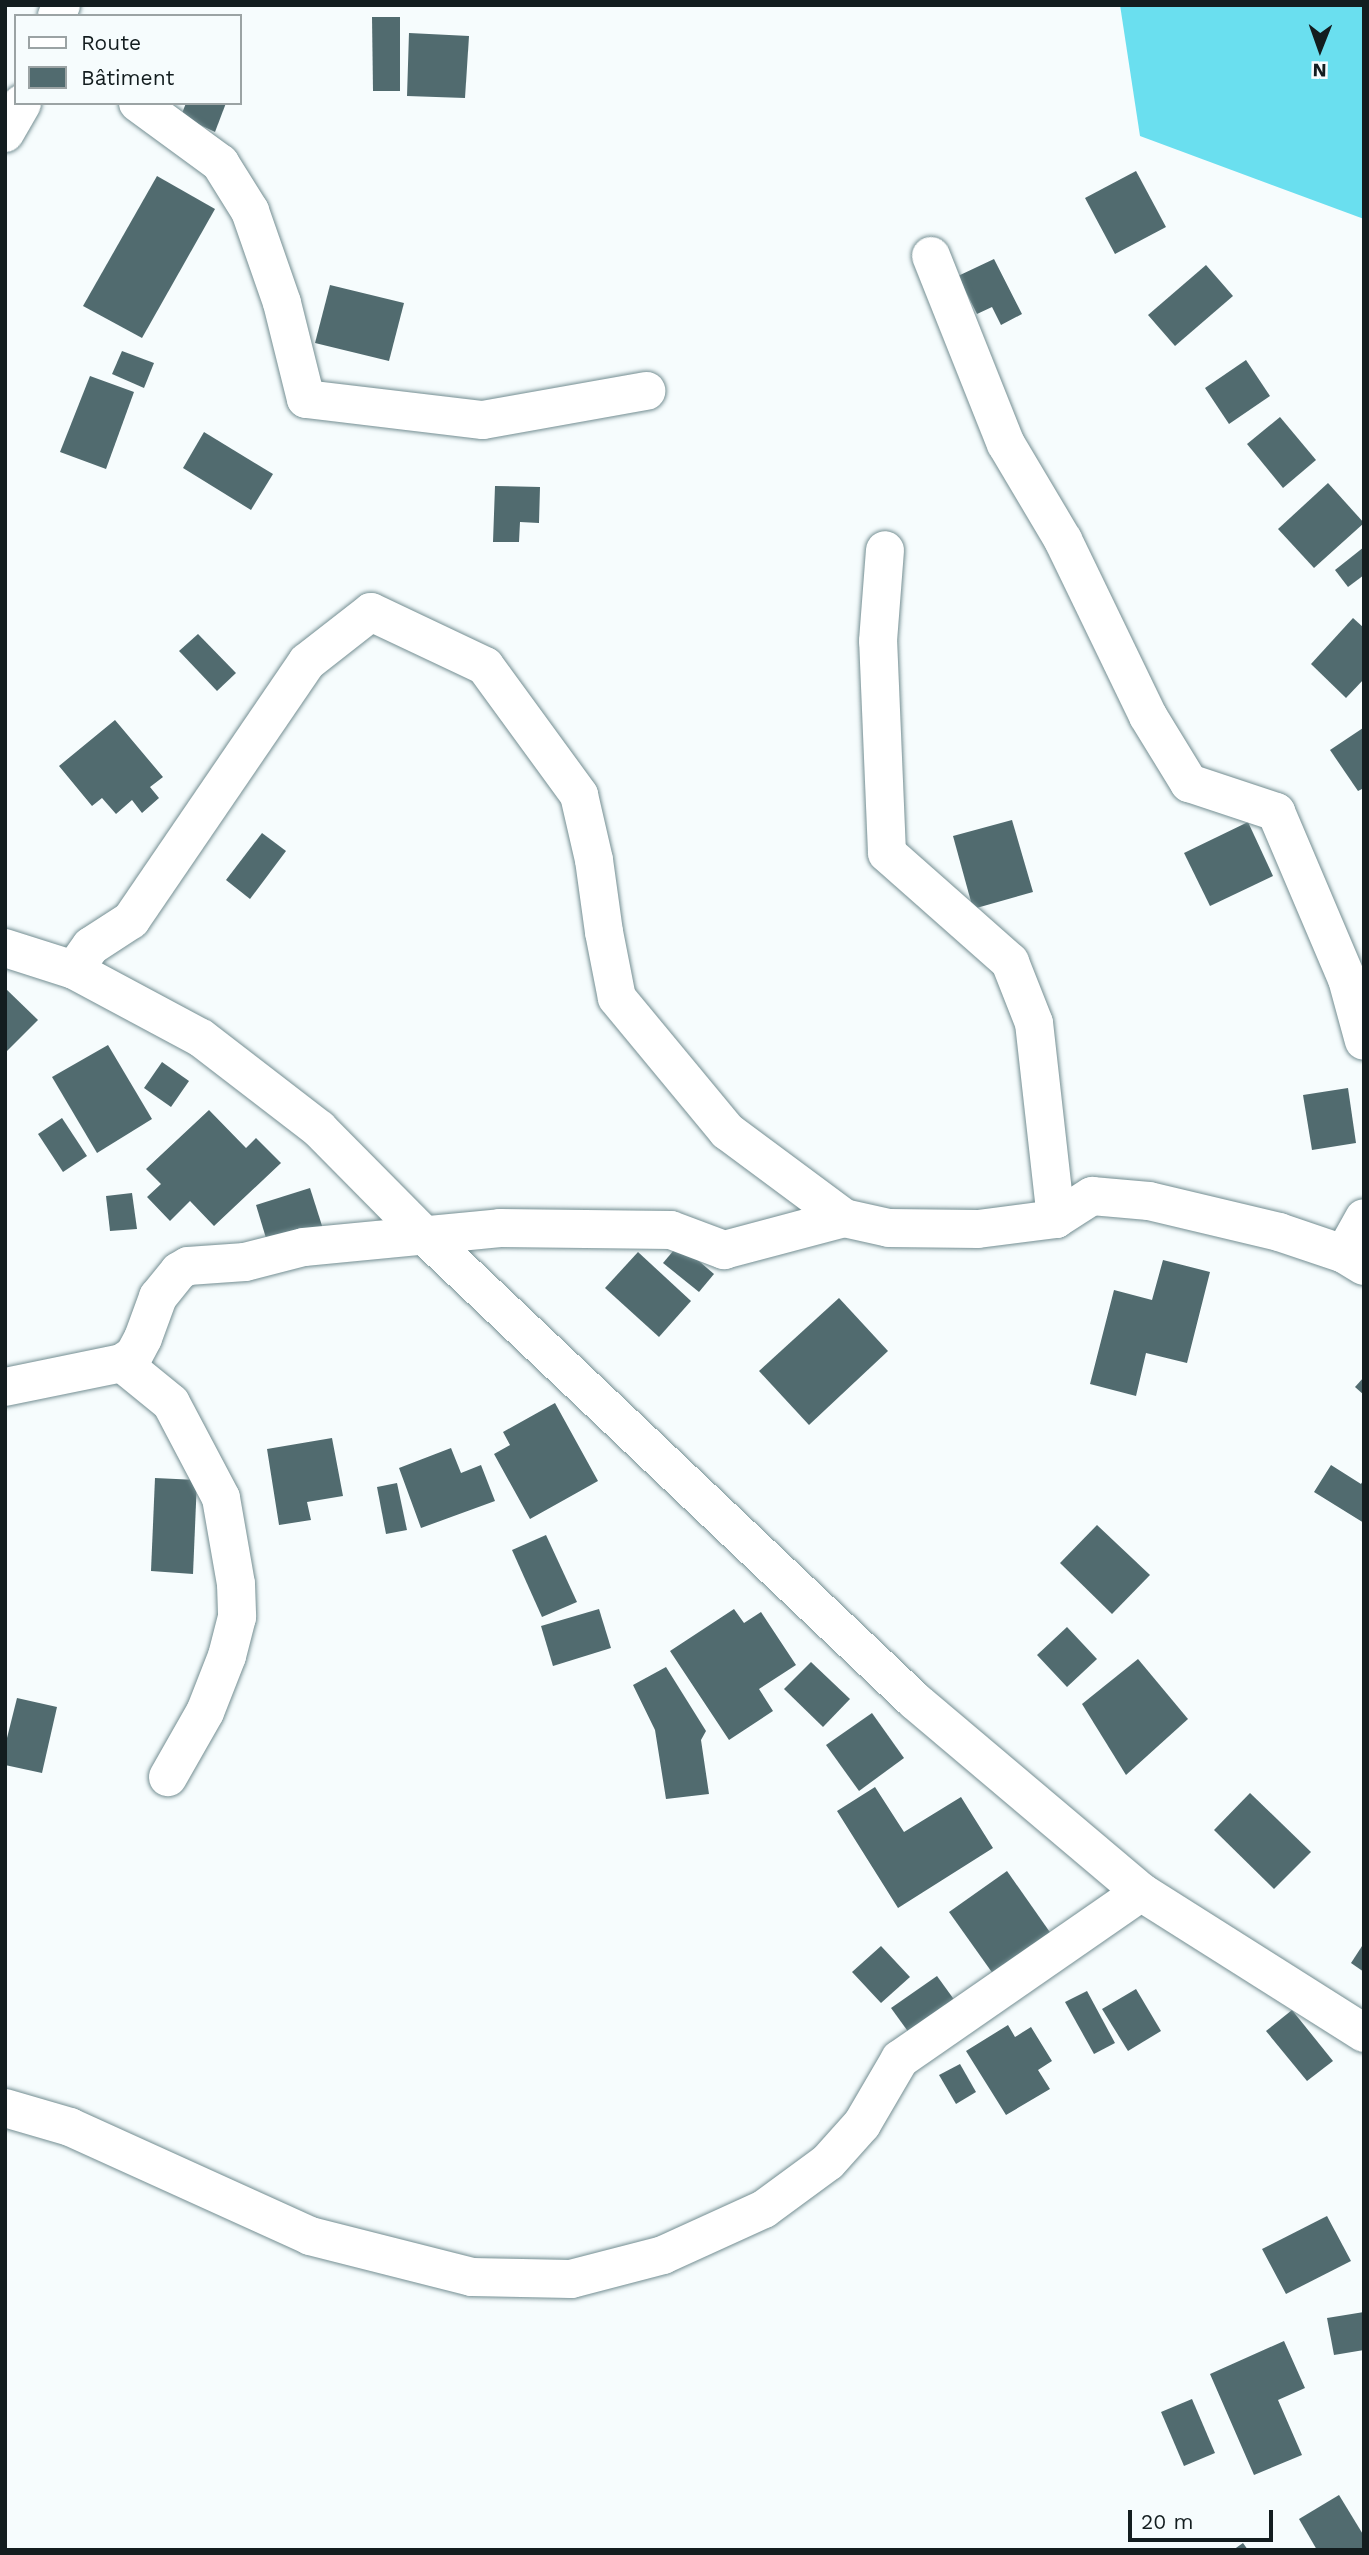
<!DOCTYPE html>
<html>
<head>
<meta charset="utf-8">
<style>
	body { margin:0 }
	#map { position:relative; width:1369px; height:2555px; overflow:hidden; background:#f6fcfd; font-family:"Work Sans",sans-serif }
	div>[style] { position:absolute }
	.forest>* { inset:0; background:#6adfef }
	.building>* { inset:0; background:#516b6f }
	.roads { filter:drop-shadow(0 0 2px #748e92) drop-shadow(0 0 2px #748e92) }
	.street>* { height:38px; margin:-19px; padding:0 19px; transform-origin:19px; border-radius:19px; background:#fff }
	span { translate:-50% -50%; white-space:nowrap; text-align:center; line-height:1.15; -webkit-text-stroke:7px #f6fcfd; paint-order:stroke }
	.frame { position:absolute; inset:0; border:7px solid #131d1f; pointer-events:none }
	.legend { position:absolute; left:14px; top:14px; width:228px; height:91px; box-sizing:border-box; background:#f6fcfd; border:2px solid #9ba3a4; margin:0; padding:9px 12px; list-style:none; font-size:21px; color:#131d1f }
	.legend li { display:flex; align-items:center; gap:14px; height:35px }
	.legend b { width:35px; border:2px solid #9ba3a4 }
	.north { position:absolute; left:1285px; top:14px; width:70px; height:70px; -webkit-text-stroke:5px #f6fcfd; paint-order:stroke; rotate:181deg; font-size:19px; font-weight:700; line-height:28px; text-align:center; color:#131d1f }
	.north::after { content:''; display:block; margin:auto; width:24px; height:32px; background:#131d1f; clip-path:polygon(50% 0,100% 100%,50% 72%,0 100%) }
	.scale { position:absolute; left:1128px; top:2510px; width:145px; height:32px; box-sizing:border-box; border:4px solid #131d1f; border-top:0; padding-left:9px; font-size:21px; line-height:24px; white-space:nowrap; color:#131d1f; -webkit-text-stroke:5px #f6fcfd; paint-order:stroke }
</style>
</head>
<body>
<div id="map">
	<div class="forest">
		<div style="clip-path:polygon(1120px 5px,1364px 5px,1364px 219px,1140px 136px)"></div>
	</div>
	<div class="building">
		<div style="clip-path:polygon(372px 17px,400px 17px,400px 91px,373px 91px)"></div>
		<div style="clip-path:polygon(409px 33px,469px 36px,465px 98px,407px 96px)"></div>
		<div style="clip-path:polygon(186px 103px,226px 103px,215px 132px,181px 116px)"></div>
		<div style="clip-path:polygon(1136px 171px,1166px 227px,1115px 254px,1085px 198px)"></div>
		<div style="clip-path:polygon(157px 176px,215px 209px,142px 338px,83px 306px)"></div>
		<div style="clip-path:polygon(994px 259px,1022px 314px,1001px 325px,992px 307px,977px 314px,958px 276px)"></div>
		<div style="clip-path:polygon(1206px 265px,1233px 296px,1175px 346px,1148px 315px)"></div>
		<div style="clip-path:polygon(330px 285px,404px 303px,389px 361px,315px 343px)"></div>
		<div style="clip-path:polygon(122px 351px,154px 363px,144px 388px,112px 374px)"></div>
		<div style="clip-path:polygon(1246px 360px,1270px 396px,1229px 424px,1205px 388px)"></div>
		<div style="clip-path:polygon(90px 376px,134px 392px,106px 469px,60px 452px)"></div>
		<div style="clip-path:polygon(1280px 417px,1316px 460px,1283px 488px,1247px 444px)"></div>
		<div style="clip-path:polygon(204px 432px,273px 474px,251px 510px,183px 468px)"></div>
		<div style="clip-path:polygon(1328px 483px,1364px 523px,1314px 568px,1278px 529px)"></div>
		<div style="clip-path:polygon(495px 486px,540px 487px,539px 523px,520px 522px,519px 542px,493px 542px)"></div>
		<div style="clip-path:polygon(1364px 547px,1364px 575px,1348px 587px,1335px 570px)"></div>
		<div style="clip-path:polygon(1353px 618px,1364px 628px,1364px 679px,1346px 698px,1311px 664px)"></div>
		<div style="clip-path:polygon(198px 634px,236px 673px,217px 691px,179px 651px)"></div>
		<div style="clip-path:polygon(115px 720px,163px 777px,150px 787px,159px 798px,142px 813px,132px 800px,116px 814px,102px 798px,92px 806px,59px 766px)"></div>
		<div style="clip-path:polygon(1363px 728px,1364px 788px,1358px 791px,1330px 750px)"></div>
		<div style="clip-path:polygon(1012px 820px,1033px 892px,973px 909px,953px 836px)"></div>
		<div style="clip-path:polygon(1248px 822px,1273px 876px,1210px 906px,1184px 853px)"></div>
		<div style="clip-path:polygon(262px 833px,286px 851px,250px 899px,226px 880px)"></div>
		<div style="clip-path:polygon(5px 988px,38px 1020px,5px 1053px)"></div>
		<div style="clip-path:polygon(108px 1045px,152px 1119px,97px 1153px,52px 1077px)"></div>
		<div style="clip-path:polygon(162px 1062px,189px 1081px,171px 1107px,144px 1088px)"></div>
		<div style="clip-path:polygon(1348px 1088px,1356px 1143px,1312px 1150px,1303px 1095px)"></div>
		<div style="clip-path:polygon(209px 1110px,246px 1148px,256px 1138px,281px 1163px,214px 1226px,190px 1201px,170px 1221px,147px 1197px,161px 1184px,146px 1169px)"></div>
		<div style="clip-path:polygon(62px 1118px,87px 1156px,63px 1172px,38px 1134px)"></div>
		<div style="clip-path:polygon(310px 1188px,324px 1232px,269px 1248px,256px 1205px)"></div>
		<div style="clip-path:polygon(132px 1193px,137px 1229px,110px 1231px,106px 1196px)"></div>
		<div style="clip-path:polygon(679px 1244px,714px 1274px,699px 1292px,663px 1263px)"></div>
		<div style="clip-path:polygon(638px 1252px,691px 1301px,659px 1337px,605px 1288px)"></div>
		<div style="clip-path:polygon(1163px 1260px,1210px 1272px,1187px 1363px,1146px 1353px,1136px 1396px,1090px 1384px,1114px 1290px,1152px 1300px)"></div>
		<div style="clip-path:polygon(839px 1298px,888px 1351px,809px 1425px,759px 1371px)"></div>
		<div style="clip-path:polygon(1364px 1377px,1364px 1395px,1355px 1387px)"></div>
		<div style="clip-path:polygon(555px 1403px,598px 1481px,530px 1519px,494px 1454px,510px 1445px,503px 1432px)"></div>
		<div style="clip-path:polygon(332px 1438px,343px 1496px,307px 1502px,311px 1520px,279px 1525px,267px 1449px)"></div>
		<div style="clip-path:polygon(451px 1448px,461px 1473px,481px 1465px,495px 1501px,421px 1528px,399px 1468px)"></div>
		<div style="clip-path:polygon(1331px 1465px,1361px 1484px,1364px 1479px,1364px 1523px,1314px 1492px)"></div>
		<div style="clip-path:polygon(155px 1478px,197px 1480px,193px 1574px,151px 1571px)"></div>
		<div style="clip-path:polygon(397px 1483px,407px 1530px,386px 1534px,377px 1487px)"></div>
		<div style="clip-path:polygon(1097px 1525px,1150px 1575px,1112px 1614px,1060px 1563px)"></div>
		<div style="clip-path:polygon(546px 1535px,577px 1602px,542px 1617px,512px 1550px)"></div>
		<div style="clip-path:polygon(599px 1609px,611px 1648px,553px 1666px,541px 1626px)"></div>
		<div style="clip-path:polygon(734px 1609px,744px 1623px,761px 1612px,796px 1665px,759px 1689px,773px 1711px,729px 1740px,670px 1651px)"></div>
		<div style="clip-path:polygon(1067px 1627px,1097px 1659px,1067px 1687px,1037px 1655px)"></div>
		<div style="clip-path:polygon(1138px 1659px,1188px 1719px,1126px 1775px,1082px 1704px)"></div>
		<div style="clip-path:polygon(811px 1662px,850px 1699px,823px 1727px,784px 1689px)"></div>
		<div style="clip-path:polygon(666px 1667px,706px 1731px,701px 1740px,709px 1794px,666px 1799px,655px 1730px,633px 1685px)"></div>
		<div style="clip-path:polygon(17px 1698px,57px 1707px,42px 1773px,5px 1765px,5px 1746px)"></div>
		<div style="clip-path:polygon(872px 1713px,904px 1758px,859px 1791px,826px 1745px)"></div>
		<div style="clip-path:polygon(875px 1787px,904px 1832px,961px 1797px,993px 1848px,898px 1908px,837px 1811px)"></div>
		<div style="clip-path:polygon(1250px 1793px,1311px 1852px,1274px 1889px,1214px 1830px)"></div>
		<div style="clip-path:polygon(1007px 1871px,1054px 1938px,996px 1978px,949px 1912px)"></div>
		<div style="clip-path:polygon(1364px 1943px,1364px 1972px,1351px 1963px)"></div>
		<div style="clip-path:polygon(881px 1946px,910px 1977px,881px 2003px,852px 1972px)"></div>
		<div style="clip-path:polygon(937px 1976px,958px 2005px,912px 2037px,891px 2008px)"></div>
		<div style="clip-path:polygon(1136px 1989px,1161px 2031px,1128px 2051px,1102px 2009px)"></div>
		<div style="clip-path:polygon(1087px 1991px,1115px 2043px,1094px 2054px,1065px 2002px)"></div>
		<div style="clip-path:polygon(1292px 2010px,1333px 2061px,1307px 2081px,1266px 2031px)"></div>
		<div style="clip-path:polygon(1008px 2025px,1015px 2037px,1031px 2027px,1052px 2061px,1038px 2070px,1050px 2089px,1006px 2115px,966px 2051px)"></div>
		<div style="clip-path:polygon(960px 2064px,976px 2092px,956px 2104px,939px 2075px)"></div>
		<div style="clip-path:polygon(1327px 2216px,1351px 2261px,1286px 2294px,1262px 2249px)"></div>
		<div style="clip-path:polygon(1364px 2312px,1364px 2350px,1334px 2355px,1327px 2318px)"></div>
		<div style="clip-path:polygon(1284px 2341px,1305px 2388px,1278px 2400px,1302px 2455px,1254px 2475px,1210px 2374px)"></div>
		<div style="clip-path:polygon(1192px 2399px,1215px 2453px,1184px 2466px,1161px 2412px)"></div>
		<div style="clip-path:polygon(1339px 2495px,1364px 2536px,1362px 2550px,1317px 2550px,1299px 2519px)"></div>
		<div style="clip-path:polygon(1243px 2543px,1248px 2550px,1233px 2550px)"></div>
	</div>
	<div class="roads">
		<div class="street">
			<div style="left:57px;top:16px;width:12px;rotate:-70deg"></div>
			<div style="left:138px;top:103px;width:102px;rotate:36.2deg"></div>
			<div style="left:220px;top:163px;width:57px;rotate:58deg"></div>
			<div style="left:250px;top:211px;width:97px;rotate:70.8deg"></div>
			<div style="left:282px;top:303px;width:99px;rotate:76deg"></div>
			<div style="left:306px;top:399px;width:178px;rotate:6.8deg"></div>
			<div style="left:483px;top:420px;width:166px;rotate:-10.1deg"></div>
			<div style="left:5px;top:133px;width:34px;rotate:-60deg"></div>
			<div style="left:931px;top:256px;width:202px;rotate:68.3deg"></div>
			<div style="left:1006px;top:444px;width:112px;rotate:59.3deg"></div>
			<div style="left:1063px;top:540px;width:195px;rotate:64.2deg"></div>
			<div style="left:1148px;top:716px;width:79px;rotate:58.5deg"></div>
			<div style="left:1189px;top:783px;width:92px;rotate:18.4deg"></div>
			<div style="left:1276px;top:812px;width:181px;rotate:67deg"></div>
			<div style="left:1347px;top:979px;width:64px;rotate:74.7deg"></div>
			<div style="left:5px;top:948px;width:72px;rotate:17.7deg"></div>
			<div style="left:74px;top:970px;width:144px;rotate:28.2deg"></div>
			<div style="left:201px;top:1038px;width:149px;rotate:37.6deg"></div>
			<div style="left:319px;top:1129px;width:151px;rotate:45.3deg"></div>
			<div style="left:425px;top:1236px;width:676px;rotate:43.5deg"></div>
			<div style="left:915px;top:1701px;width:296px;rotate:40.2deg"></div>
			<div style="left:1141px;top:1892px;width:264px;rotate:32.3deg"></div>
			<div style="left:74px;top:970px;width:29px;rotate:-55deg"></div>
			<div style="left:91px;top:946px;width:48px;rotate:-33deg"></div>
			<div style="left:131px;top:920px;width:312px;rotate:-55.7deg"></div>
			<div style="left:307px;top:662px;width:81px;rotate:-38deg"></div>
			<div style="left:371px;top:612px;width:126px;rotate:25.3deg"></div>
			<div style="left:485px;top:666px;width:160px;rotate:53.9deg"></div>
			<div style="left:579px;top:795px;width:67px;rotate:77deg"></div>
			<div style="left:594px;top:860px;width:73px;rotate:82.1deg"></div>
			<div style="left:604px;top:932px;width:67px;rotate:78.9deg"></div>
			<div style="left:617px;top:998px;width:173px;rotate:50.4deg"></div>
			<div style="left:727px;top:1131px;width:146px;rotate:36.6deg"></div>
			<div style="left:844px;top:1218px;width:46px;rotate:12.5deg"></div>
			<div style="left:889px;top:1228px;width:89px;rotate:0.6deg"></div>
			<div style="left:978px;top:1229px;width:79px;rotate:-7.3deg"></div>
			<div style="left:1056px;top:1219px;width:197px;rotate:-96.4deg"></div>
			<div style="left:1034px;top:1023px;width:66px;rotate:-111.5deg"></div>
			<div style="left:1010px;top:962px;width:164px;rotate:-138.5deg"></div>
			<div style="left:887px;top:853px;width:212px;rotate:-92.4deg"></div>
			<div style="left:878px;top:641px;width:91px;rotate:-85.6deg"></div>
			<div style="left:1056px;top:1219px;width:43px;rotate:-32.6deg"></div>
			<div style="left:1092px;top:1196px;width:57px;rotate:5deg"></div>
			<div style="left:1149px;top:1201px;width:134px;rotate:13.4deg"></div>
			<div style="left:1279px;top:1232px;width:69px;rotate:18.7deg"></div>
			<div style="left:1344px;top:1254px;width:23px;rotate:31deg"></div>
			<div style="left:1344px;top:1254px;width:41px;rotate:-60.9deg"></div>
			<div style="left:122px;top:1363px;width:63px;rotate:39.2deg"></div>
			<div style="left:171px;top:1403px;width:107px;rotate:62.2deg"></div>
			<div style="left:221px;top:1498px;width:87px;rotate:80.1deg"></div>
			<div style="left:236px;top:1584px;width:33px;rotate:88deg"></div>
			<div style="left:237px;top:1617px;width:40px;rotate:104.4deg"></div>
			<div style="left:227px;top:1656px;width:60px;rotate:111.4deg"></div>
			<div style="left:205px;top:1712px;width:75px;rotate:119.6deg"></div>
			<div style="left:5px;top:1387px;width:119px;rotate:-11.6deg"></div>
			<div style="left:122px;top:1363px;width:14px;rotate:-34deg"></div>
			<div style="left:134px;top:1355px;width:19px;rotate:-62deg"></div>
			<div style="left:143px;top:1338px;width:44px;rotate:-69.9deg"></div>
			<div style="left:158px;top:1297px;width:33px;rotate:-51deg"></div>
			<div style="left:179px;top:1271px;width:10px;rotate:-29deg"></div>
			<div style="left:188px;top:1266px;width:57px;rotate:-4deg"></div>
			<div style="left:245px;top:1262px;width:61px;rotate:-14.3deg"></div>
			<div style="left:304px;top:1247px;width:197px;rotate:-5.5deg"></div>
			<div style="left:500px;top:1228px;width:171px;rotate:0.7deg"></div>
			<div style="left:671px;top:1230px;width:57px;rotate:20.7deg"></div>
			<div style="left:724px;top:1250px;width:124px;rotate:-14.9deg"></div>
			<div style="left:5px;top:2108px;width:68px;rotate:16.3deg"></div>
			<div style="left:70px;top:2127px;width:264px;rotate:24.4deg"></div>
			<div style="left:310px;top:2236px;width:167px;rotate:14.2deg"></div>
			<div style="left:472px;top:2277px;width:99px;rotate:1.2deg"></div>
			<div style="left:571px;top:2279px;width:95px;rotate:-14.6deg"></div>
			<div style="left:663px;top:2255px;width:111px;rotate:-24.5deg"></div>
			<div style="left:764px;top:2209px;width:79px;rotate:-36.3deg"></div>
			<div style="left:828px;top:2162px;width:51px;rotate:-48.2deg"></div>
			<div style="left:862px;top:2124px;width:75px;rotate:-59.7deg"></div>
			<div style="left:900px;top:2059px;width:293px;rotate:-34.7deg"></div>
		</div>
	</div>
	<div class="frame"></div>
	<ul class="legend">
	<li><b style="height:9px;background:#fff"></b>Route</li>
	<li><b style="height:19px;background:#516b6f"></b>Bâtiment</li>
	</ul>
	<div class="north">N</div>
	<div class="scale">20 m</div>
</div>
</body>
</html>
